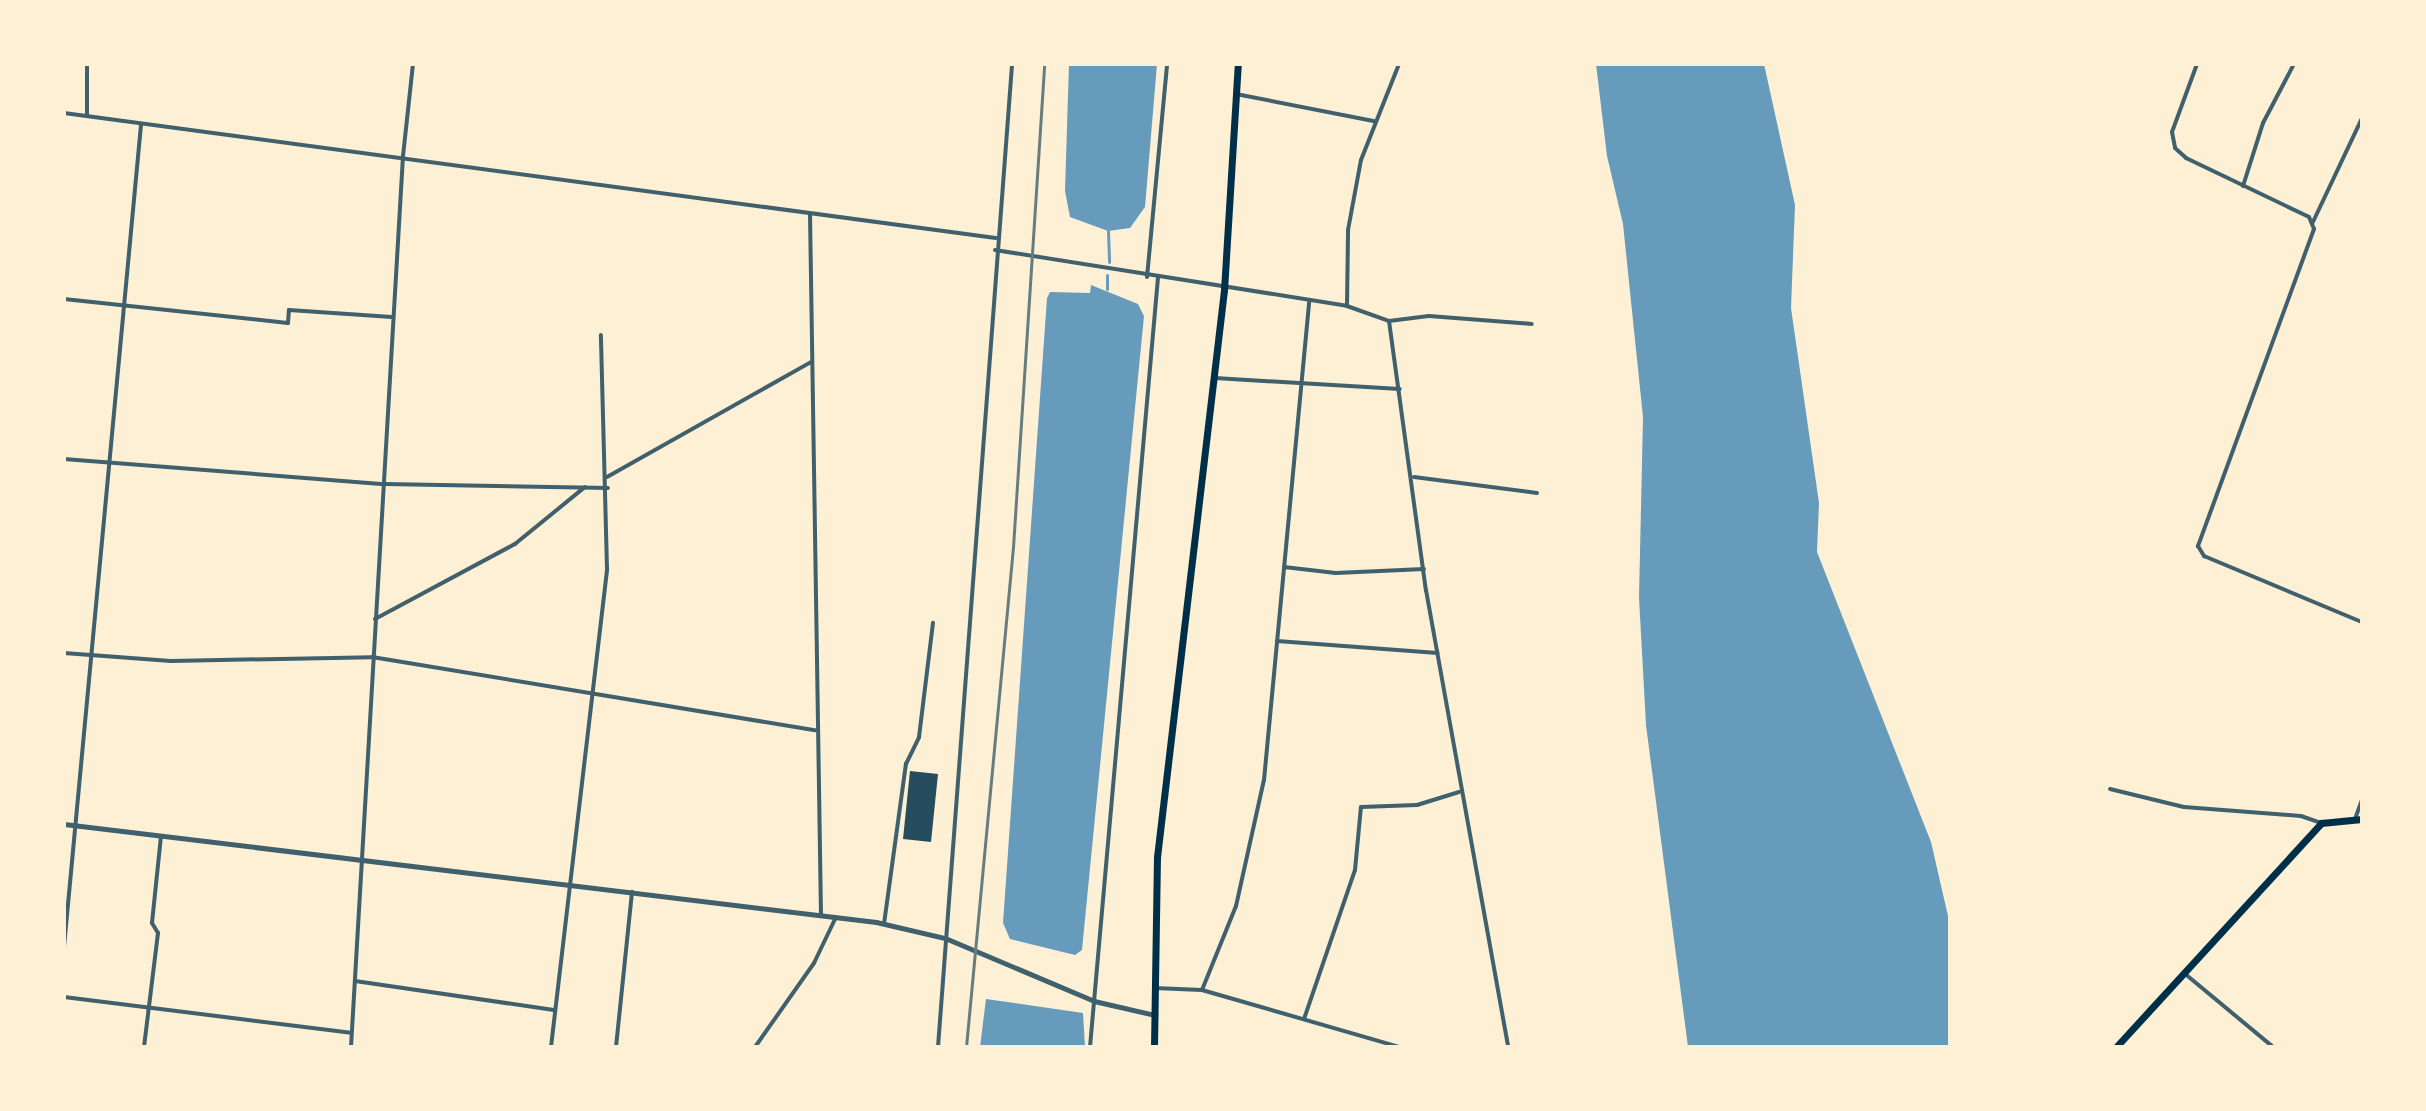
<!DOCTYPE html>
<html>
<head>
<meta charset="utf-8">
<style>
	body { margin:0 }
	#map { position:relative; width:2426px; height:1111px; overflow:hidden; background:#fdf0d5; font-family:Ubuntu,sans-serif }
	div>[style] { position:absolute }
	.water>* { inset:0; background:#669bbc }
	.stream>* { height:3px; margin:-1.5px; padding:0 1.5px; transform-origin:1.5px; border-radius:1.5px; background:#669bbc }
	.building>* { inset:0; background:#264d5e }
	.minor>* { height:4px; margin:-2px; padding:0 2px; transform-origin:2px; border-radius:2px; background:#3f606c }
	.tertiary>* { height:5px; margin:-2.5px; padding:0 2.5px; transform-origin:2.5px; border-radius:2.5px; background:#3f606c }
	.trunk>* { height:7px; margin:-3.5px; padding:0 3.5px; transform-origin:3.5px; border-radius:3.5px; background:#003049 }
	.rail>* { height:3px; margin:-1.5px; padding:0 1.5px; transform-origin:1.5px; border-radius:1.5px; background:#657d81 }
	span { translate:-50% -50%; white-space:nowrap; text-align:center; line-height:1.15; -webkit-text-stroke:8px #fdf0d5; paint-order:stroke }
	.frame { position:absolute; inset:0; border:66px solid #fdf0d5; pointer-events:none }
</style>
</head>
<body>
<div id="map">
	<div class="water">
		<div style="clip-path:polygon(1069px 64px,1157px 64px,1145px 207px,1130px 228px,1108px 231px,1070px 217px,1065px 191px)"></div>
		<div style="clip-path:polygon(1596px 64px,1764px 64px,1795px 205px,1791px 308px,1819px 503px,1817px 552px,1931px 842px,1948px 916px,1948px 1047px,1688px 1047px,1646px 725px,1639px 598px,1643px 417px,1623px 224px,1607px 156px)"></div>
		<div style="clip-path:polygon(1091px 285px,1138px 304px,1144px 316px,1082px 950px,1075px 955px,1010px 939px,1003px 923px,1047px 298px,1050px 292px,1090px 293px)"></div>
		<div style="clip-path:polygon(986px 999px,1083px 1013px,1085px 1047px,980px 1047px)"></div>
	</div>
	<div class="stream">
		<div style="left:1108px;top:231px;width:31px;rotate:88deg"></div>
		<div style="left:1107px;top:289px;width:14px;rotate:-90deg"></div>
	</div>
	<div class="building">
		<div style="clip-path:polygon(910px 771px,938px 774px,931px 842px,903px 839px)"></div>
	</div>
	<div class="minor">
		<div style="left:87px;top:64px;width:52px;rotate:90deg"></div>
		<div style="left:2197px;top:64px;width:72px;rotate:110.2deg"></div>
		<div style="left:2172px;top:132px;width:16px;rotate:79deg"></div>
		<div style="left:2175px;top:148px;width:15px;rotate:42deg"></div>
		<div style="left:2186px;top:158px;width:136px;rotate:25.6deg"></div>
		<div style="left:2309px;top:217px;width:13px;rotate:67deg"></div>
		<div style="left:2314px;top:229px;width:338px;rotate:110.1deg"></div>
		<div style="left:2198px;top:546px;width:12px;rotate:59deg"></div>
		<div style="left:2204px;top:556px;width:171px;rotate:22.7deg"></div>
		<div style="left:1236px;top:94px;width:140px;rotate:11.1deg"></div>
		<div style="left:64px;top:113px;width:940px;rotate:7.64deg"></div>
		<div style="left:2243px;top:186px;width:66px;rotate:-72.4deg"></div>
		<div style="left:2263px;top:123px;width:67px;rotate:-62.3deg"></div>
		<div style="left:810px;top:214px;width:701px;rotate:89.1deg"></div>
		<div style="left:2312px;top:224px;width:117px;rotate:-64.7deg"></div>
		<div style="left:995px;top:250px;width:356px;rotate:9deg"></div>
		<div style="left:1347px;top:306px;width:45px;rotate:19.7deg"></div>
		<div style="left:1389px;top:321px;width:40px;rotate:-7.1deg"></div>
		<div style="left:1429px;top:316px;width:103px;rotate:4.4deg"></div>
		<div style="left:1147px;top:277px;width:214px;rotate:-84.6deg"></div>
		<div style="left:64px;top:299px;width:225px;rotate:6.1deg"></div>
		<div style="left:288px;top:323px;width:13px;rotate:-86deg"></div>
		<div style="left:289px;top:310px;width:103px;rotate:3.9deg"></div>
		<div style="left:1347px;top:306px;width:76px;rotate:-89.2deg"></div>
		<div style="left:1348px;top:230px;width:71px;rotate:-79.5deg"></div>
		<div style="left:1361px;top:160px;width:103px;rotate:-68.4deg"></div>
		<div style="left:1389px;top:321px;width:272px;rotate:82.2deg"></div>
		<div style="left:1426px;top:590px;width:464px;rotate:79.8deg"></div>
		<div style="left:1215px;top:378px;width:185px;rotate:3.4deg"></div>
		<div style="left:64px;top:459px;width:321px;rotate:4.5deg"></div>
		<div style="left:384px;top:484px;width:224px;rotate:1deg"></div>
		<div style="left:607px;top:477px;width:234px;rotate:-29.4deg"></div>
		<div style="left:1414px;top:477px;width:124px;rotate:7.4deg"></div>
		<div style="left:1284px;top:567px;width:52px;rotate:6.6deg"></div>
		<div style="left:1336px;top:573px;width:88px;rotate:-2.6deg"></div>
		<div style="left:375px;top:619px;width:159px;rotate:-28.2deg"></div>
		<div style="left:515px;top:544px;width:90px;rotate:-39.2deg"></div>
		<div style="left:1277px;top:641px;width:161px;rotate:4.3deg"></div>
		<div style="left:64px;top:653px;width:107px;rotate:4.3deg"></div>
		<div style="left:171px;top:661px;width:201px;rotate:-1.1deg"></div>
		<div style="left:372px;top:657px;width:449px;rotate:9.4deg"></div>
		<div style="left:2110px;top:789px;width:76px;rotate:13.7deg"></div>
		<div style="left:2184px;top:807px;width:117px;rotate:4.4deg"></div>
		<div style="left:2301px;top:816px;width:21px;rotate:19deg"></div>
		<div style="left:2355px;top:819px;width:20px;rotate:-70deg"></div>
		<div style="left:884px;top:924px;width:162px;rotate:-82.2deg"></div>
		<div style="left:906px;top:764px;width:30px;rotate:-64deg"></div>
		<div style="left:919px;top:737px;width:115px;rotate:-83deg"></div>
		<div style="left:64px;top:947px;width:826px;rotate:-84.65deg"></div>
		<div style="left:2184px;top:973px;width:116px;rotate:39.7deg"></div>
		<div style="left:355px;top:981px;width:201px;rotate:8.3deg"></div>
		<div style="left:1154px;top:988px;width:48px;rotate:2.4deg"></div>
		<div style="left:1202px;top:990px;width:205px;rotate:16.1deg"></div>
		<div style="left:1202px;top:990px;width:91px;rotate:-68deg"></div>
		<div style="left:1236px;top:906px;width:129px;rotate:-77.5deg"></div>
		<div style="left:1264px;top:780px;width:481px;rotate:-84.6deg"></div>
		<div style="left:64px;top:997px;width:289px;rotate:7.1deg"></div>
		<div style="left:1304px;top:1019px;width:157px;rotate:-71.1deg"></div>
		<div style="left:1355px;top:870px;width:63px;rotate:-84.6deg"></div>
		<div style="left:1361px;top:807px;width:56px;rotate:-2deg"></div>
		<div style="left:1417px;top:805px;width:44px;rotate:-17.2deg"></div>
		<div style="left:144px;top:1047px;width:115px;rotate:-83deg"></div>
		<div style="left:158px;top:933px;width:12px;rotate:-121deg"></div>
		<div style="left:152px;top:923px;width:87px;rotate:-84.1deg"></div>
		<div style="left:351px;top:1047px;width:893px;rotate:-86.66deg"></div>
		<div style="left:403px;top:156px;width:93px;rotate:-83.8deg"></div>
		<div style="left:551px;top:1047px;width:481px;rotate:-83.3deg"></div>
		<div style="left:607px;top:569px;width:234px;rotate:-91.5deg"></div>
		<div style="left:616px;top:1047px;width:156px;rotate:-84.1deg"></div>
		<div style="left:755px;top:1047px;width:103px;rotate:-54.9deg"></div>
		<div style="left:814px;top:963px;width:51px;rotate:-64.4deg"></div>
		<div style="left:938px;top:1047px;width:986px;rotate:-85.69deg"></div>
		<div style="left:1090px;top:1047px;width:772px;rotate:-84.95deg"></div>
	</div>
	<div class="tertiary">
		<div style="left:64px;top:824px;width:818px;rotate:6.88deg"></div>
		<div style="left:876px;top:922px;width:71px;rotate:13.1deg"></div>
		<div style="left:945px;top:938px;width:162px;rotate:22.9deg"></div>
		<div style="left:1094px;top:1001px;width:63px;rotate:12.9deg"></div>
	</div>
	<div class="trunk">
		<div style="left:1154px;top:1047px;width:190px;rotate:-89.1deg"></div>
		<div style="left:1157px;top:857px;width:571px;rotate:-83.26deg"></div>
		<div style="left:1224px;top:290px;width:226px;rotate:-86.5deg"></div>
		<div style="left:2116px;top:1047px;width:304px;rotate:-47.5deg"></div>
		<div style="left:2321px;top:823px;width:41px;rotate:-5.6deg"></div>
	</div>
	<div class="rail">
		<div style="left:966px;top:1047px;width:502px;rotate:-84.63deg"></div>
		<div style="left:1013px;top:547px;width:484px;rotate:-86.3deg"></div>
	</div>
	<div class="frame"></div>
</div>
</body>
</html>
